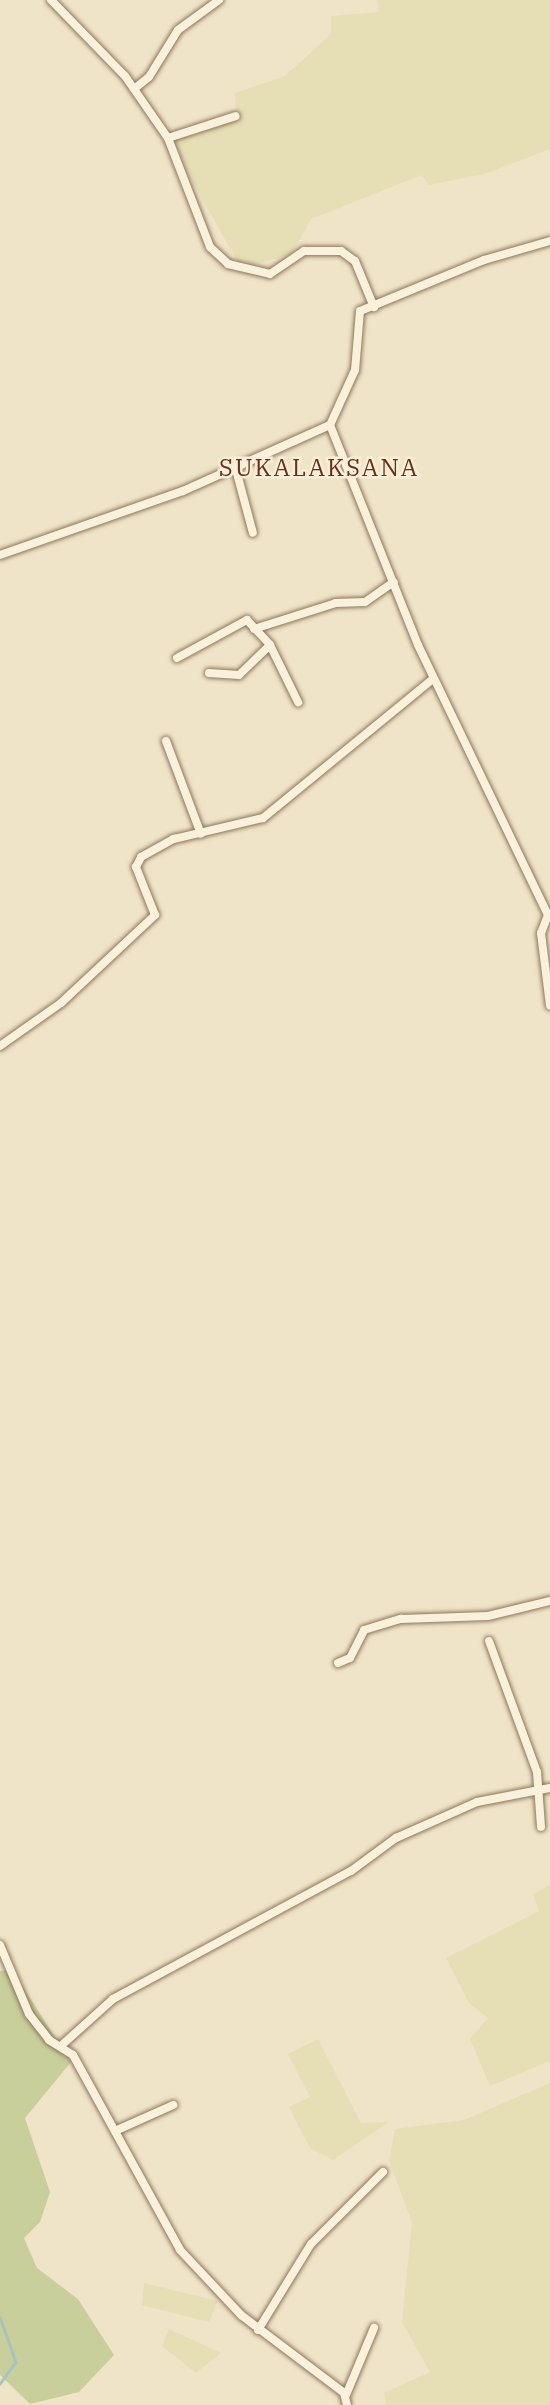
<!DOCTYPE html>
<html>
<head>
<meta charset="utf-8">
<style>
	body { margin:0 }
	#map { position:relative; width:550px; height:2405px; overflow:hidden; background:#f0e4c8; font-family:"IBM Plex Serif",serif }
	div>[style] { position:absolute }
	.farmland>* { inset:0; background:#e6deb5 }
	.green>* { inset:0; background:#c9cf9b }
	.stream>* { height:2.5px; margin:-1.25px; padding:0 1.25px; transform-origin:1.25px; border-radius:1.25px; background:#a9c4bc }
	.roads { filter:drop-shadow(0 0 2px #8d765c) drop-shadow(0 0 2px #8d765c) }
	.street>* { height:8px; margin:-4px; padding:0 4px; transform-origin:4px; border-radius:4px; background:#faf1dc }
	span { translate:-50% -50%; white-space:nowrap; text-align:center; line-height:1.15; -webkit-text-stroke:5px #f7eed8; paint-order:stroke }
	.quarter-label { font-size:24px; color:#6b2e1e; letter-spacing:2px }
</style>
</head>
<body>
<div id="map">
	<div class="farmland">
		<div style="clip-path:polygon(377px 0,550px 0,550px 149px,488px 173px,429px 185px,422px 175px,311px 219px,292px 254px,241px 268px,168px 138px,236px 116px,235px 93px,285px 76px,331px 34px,331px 16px,379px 12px)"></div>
		<div style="clip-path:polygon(550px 1885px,550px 2061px,490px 2086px,470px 2039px,488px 2018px,469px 2003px,446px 1958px,539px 1911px,533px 1894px)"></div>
		<div style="clip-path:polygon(318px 2039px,361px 2123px,389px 2122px,333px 2160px,310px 2148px,289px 2107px,310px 2097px,288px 2054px)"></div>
		<div style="clip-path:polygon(550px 2083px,550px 2405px,386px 2405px,384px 2393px,430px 2372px,402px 2322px,412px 2223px,389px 2160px,395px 2129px,464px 2120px)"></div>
		<div style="clip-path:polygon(144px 2283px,218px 2301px,209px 2322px,142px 2305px)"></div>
		<div style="clip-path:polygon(169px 2329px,221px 2353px,196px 2373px,162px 2346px)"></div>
	</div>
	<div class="green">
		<div style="clip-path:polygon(12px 1970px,71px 2062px,25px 2118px,50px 2192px,40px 2222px,24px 2238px,37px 2268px,78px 2299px,114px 2355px,79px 2392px,30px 2404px,0 2375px,0 1971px)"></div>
	</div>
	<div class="stream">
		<div style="left:0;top:2317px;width:48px;rotate:70.4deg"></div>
		<div style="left:16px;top:2362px;width:27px;rotate:126deg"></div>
	</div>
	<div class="roads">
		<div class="street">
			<div style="left:51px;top:0;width:106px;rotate:45.8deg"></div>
			<div style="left:125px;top:76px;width:75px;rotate:55.3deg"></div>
			<div style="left:168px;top:138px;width:117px;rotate:68.9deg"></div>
			<div style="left:210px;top:247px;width:25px;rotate:43deg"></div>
			<div style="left:228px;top:264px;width:43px;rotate:13.4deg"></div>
			<div style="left:270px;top:274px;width:41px;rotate:-34.1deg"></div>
			<div style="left:304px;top:251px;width:37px"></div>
			<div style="left:341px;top:251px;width:17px;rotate:36deg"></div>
			<div style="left:355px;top:261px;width:50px;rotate:67.6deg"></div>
			<div style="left:134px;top:89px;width:19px;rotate:-39deg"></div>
			<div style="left:149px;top:77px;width:55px;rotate:-58.3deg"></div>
			<div style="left:178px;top:30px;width:51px;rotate:-36.2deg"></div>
			<div style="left:168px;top:138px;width:71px;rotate:-17.9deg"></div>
			<div style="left:550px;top:241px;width:69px;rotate:163.9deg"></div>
			<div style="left:484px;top:260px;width:134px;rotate:157.6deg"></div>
			<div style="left:360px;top:311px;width:59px;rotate:94.8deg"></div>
			<div style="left:355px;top:370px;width:60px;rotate:114.4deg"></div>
			<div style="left:330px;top:425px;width:237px;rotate:68.2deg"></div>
			<div style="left:418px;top:645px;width:300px;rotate:64.3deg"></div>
			<div style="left:548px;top:915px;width:19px;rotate:111deg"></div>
			<div style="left:541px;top:933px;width:73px;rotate:82.9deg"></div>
			<div style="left:235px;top:466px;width:69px;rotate:75deg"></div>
			<div style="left:0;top:555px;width:194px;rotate:-19.3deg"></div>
			<div style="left:183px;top:491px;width:161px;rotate:-24.2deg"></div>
			<div style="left:254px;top:629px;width:86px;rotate:-17.6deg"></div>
			<div style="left:336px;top:603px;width:29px;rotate:-2deg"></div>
			<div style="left:365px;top:602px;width:35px;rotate:-35deg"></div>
			<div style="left:177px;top:658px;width:80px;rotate:-28.5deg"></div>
			<div style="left:247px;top:620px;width:34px;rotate:47deg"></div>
			<div style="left:270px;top:645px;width:64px;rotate:63.8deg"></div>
			<div style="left:209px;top:673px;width:30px;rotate:4deg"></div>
			<div style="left:239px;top:675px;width:43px;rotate:-44.1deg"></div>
			<div style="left:166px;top:741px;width:99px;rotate:69.4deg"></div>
			<div style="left:0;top:1046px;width:75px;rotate:-35.2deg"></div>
			<div style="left:61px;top:1003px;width:129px;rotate:-43.1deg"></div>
			<div style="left:155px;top:915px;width:52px;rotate:-111.6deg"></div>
			<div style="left:136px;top:867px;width:11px;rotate:-63deg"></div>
			<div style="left:141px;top:857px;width:38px;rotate:-29deg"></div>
			<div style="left:174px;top:839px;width:91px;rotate:-13.3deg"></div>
			<div style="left:263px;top:818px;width:220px;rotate:-39.3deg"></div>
			<div style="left:489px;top:1641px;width:140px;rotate:69.9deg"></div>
			<div style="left:537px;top:1772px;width:55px;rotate:85.8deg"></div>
			<div style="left:338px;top:1663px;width:13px;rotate:-23deg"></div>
			<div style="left:350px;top:1658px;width:31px;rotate:-63deg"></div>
			<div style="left:364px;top:1630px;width:39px;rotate:-17deg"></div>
			<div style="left:401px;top:1619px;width:87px;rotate:-2deg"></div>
			<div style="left:488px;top:1616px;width:64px;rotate:-13.6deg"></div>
			<div style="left:0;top:1945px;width:75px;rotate:67.2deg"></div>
			<div style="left:29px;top:2014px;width:33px;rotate:52deg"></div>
			<div style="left:49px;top:2040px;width:28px;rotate:32deg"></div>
			<div style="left:73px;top:2055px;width:222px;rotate:61.2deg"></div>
			<div style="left:180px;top:2250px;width:89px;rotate:46.8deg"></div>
			<div style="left:241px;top:2315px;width:129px;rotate:37.1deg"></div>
			<div style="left:344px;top:2393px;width:12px;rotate:76deg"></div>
			<div style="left:63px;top:2044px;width:67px;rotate:-42deg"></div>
			<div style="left:113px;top:1999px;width:270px;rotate:-28.3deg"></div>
			<div style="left:351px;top:1871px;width:56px;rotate:-36.3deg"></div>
			<div style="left:396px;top:1838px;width:89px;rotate:-24deg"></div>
			<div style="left:477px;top:1802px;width:74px;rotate:-10.9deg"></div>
			<div style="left:115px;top:2131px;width:64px;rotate:-24.1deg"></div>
			<div style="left:258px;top:2330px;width:101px;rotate:-58.4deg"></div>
			<div style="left:311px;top:2244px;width:102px;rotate:-45deg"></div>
			<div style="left:346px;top:2395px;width:73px;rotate:-67.3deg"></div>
		</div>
	</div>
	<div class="quarter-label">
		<span style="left:319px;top:468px">SUKALAKSANA</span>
	</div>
</div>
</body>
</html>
